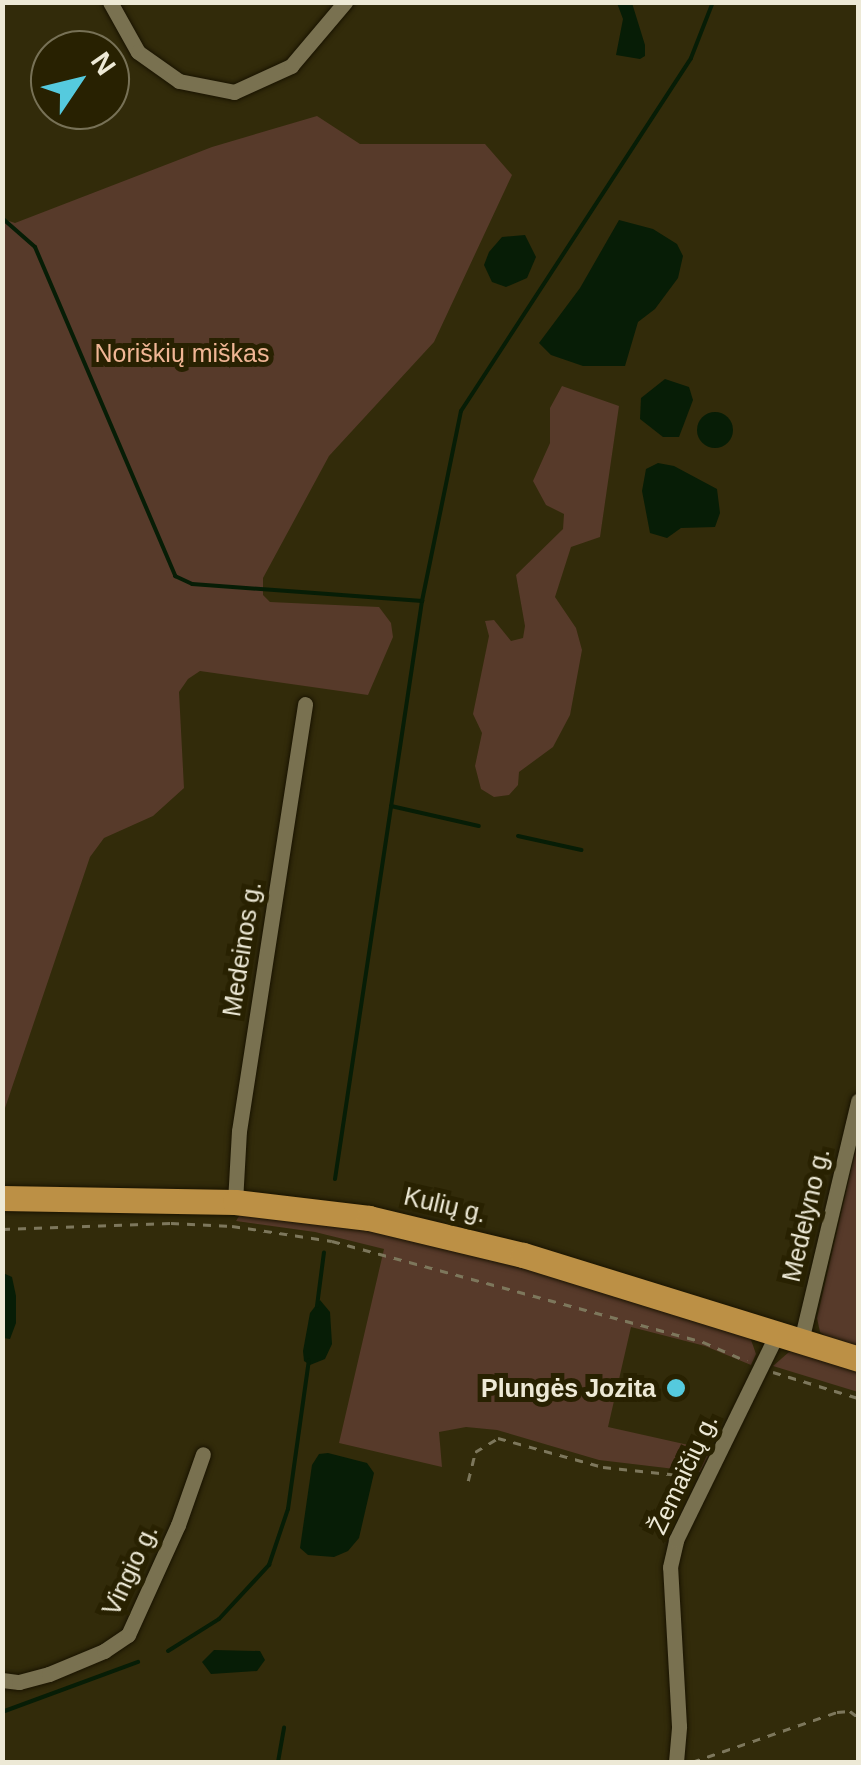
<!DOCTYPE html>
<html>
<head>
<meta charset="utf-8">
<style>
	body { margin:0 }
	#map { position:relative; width:861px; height:1765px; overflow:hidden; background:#322b0a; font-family:Helvetica,sans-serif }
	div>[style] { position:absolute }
	.green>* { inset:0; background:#573a2a }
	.water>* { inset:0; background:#071d06 }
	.round { border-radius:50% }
	.stream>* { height:4px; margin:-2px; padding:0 2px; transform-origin:2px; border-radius:2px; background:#071d06 }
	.path>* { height:2.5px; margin-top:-1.25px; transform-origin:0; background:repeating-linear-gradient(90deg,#7d775c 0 8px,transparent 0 16px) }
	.roads { filter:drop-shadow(0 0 2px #191300) drop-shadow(0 0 2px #191300) }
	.minor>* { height:15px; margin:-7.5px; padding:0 7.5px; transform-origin:7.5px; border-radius:7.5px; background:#797150 }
	.primary>* { height:25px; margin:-12.5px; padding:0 12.5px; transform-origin:12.5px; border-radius:12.5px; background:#bc9045 }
	.dots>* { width:28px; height:28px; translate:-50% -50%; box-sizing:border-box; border:5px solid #282101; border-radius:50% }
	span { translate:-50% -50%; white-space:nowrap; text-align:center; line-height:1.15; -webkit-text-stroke:10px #282101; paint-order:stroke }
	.park-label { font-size:25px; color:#f1b695 }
	.street-label { font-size:25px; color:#ede9d6 }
	.poi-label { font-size:25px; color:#ede9d6; font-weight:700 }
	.right { translate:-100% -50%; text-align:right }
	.frame { position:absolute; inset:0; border:5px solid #ede9d6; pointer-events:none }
	.north { position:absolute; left:30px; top:30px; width:100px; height:100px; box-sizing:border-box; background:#282101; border:2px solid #777156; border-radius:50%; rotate:55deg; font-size:28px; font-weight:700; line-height:40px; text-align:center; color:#ede9d6 }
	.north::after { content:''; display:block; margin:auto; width:35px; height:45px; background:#55cade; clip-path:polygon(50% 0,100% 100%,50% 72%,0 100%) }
</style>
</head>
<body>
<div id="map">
	<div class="green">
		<div style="clip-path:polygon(317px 116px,360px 144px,485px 144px,512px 175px,434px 342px,329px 456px,263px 578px,263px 595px,270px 602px,379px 607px,391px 623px,393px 637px,368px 695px,200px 671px,188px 679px,179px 692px,184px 788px,153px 816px,104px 838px,90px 857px,3px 1114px,3px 219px,15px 223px,212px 147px)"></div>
		<div style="clip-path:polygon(562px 386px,619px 406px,600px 537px,571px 547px,555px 597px,576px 628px,582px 650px,570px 715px,553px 747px,519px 772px,518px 785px,509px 795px,494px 797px,481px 789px,475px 766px,482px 733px,473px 714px,489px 636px,485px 621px,494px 620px,511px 641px,523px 638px,525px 626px,516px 575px,563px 529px,564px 514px,546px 505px,533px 481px,550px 443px,550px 408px)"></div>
		<div style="clip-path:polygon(858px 1140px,858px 1350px,828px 1338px,820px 1332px,817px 1318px)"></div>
		<div style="clip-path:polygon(241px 1213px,280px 1214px,462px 1247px,750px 1337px,756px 1354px,751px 1365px,705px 1346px,631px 1327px,608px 1427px,693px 1446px,695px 1441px,714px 1445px,700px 1472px,599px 1460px,497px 1430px,466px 1427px,439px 1432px,442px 1467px,339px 1443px,384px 1249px,315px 1232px,236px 1221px)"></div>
		<div style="clip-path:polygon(797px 1351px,858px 1368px,858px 1392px,773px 1366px,789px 1352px)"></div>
	</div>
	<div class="water">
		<div style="clip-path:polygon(617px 3px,632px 3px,645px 45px,645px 56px,640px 59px,616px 55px,623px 19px)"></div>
		<div style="clip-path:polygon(619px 220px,653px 229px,677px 244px,683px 256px,678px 278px,655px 309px,638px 322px,625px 366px,583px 366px,551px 355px,539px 343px,580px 288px)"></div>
		<div style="clip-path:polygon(525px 235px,536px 257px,527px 278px,506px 287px,492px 282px,484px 265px,489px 252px,502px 237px)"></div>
		<div style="clip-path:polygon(665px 379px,689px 387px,693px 400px,679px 437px,663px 437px,640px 419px,641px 398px)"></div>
		<div class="round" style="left:697px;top:412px;width:36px;height:36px"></div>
		<div style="clip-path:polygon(658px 463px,674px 466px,717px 489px,720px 513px,715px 527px,681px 528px,667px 538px,650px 533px,642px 491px,646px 469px)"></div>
		<div style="clip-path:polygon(3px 1273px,12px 1277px,16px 1296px,16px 1323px,10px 1339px,3px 1338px)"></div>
		<div style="clip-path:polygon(320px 1300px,330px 1312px,332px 1344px,325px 1359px,310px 1365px,304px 1361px,303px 1351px,310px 1313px)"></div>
		<div style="clip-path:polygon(328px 1453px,367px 1463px,374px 1473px,359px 1538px,348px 1551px,334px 1557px,308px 1555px,300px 1548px,312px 1465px,319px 1454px)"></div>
		<div style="clip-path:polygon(214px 1650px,260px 1651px,265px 1660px,257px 1671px,211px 1674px,202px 1662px)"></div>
	</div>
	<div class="stream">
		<div style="left:2px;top:218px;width:44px;rotate:41.3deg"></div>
		<div style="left:35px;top:247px;width:358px;rotate:66.9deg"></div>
		<div style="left:175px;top:576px;width:19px;rotate:25deg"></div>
		<div style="left:192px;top:584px;width:231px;rotate:4.2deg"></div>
		<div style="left:391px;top:806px;width:90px;rotate:12.8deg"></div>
		<div style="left:518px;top:836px;width:65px;rotate:12.5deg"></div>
		<div style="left:335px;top:1179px;width:585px;rotate:-81.44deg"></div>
		<div style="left:422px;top:601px;width:194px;rotate:-78.4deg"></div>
		<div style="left:461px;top:411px;width:421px;rotate:-56.9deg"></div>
		<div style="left:691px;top:58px;width:60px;rotate:-68.6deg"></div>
		<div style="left:317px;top:1306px;width:54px;rotate:-82.6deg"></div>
		<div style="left:168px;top:1651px;width:60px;rotate:-32.1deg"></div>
		<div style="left:219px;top:1619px;width:74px;rotate:-47.2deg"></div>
		<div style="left:269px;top:1565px;width:59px;rotate:-71.3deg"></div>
		<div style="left:288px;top:1509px;width:150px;rotate:-82deg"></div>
		<div style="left:2px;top:1712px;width:145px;rotate:-20.2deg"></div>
		<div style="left:278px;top:1762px;width:35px;rotate:-80deg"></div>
	</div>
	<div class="path">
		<div style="left:2px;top:1229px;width:169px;rotate:-2deg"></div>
		<div style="left:171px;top:1223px;width:61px;rotate:2.8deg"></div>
		<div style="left:232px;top:1226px;width:101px;rotate:8.5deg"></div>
		<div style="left:332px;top:1241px;width:385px;rotate:15.2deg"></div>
		<div style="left:703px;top:1342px;width:48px;rotate:23.4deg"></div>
		<div style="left:773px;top:1372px;width:89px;rotate:17deg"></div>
		<div style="left:468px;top:1481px;width:30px;rotate:-76deg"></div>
		<div style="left:475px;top:1452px;width:27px;rotate:-31deg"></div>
		<div style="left:498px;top:1438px;width:109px;rotate:15.4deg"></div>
		<div style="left:603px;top:1467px;width:86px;rotate:6deg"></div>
		<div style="left:692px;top:1762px;width:153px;rotate:-19deg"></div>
		<div style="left:837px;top:1712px;width:13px;rotate:-4deg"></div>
		<div style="left:850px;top:1711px;width:10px;rotate:37deg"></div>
	</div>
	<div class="roads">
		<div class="minor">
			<div style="left:110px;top:2px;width:57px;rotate:60.8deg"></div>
			<div style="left:138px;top:52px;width:50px;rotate:35.3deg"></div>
			<div style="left:179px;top:81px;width:56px;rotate:11.3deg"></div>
			<div style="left:234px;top:92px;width:63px;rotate:-24.5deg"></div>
			<div style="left:291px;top:66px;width:84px;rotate:-49.8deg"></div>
			<div style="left:235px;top:1202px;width:71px;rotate:-86.8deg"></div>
			<div style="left:239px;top:1131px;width:432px;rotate:-81.2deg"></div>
			<div style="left:801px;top:1341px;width:247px;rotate:-76.6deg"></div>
			<div style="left:2px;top:1680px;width:17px;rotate:7deg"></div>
			<div style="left:19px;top:1682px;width:31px;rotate:-15deg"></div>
			<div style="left:49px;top:1674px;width:60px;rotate:-22.7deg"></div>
			<div style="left:104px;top:1651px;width:29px;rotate:-34deg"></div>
			<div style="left:128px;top:1635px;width:121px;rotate:-65.6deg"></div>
			<div style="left:178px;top:1525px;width:75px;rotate:-70.6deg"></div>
			<div style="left:676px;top:1762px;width:36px;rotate:-85deg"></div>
			<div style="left:679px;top:1726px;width:159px;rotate:-93.2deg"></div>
			<div style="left:670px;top:1567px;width:28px;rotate:-77deg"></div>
			<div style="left:676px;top:1540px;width:229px;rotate:-63.9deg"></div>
		</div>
		<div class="primary">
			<div style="left:2px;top:1198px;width:233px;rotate:1deg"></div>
			<div style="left:235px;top:1202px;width:135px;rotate:6.8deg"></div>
			<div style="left:369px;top:1218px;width:158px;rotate:13.5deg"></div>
			<div style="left:523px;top:1255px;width:351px;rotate:17.2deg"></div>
		</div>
	</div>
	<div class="dots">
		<div style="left:676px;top:1388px;background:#55cade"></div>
	</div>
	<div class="park-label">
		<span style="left:182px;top:353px">Noriškių miškas</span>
	</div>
	<div class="street-label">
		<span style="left:242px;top:949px;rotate:-81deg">Medeinos g.</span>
		<span style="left:445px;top:1205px;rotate:13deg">Kulių g.</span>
		<span style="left:806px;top:1215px;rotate:-77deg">Medelyno g.</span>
		<span style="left:683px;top:1474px;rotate:-65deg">Žemaičių g.</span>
		<span style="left:130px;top:1570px;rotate:-65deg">Vingio g.</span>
	</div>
	<div class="poi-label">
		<span class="right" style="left:656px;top:1388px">Plungės Jozita</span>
	</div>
	<div class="frame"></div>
	<div class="north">N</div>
</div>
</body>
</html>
